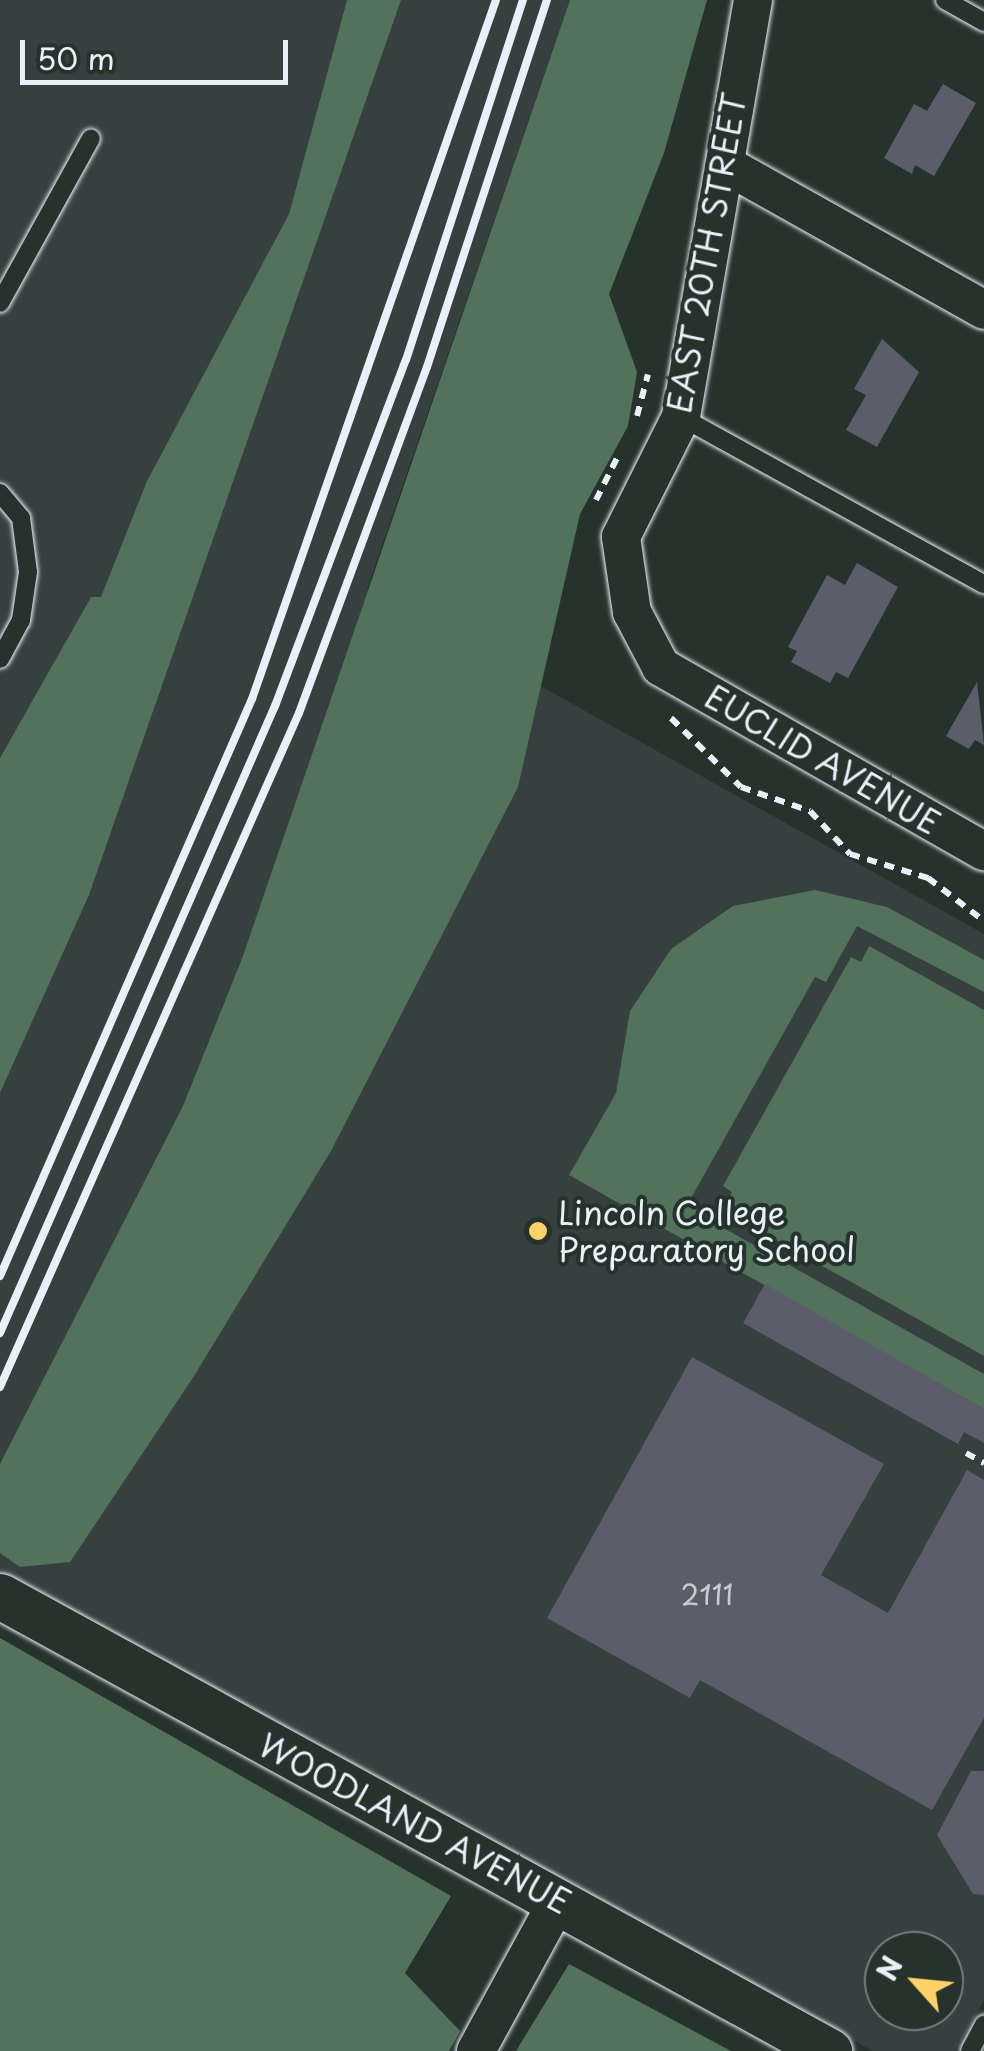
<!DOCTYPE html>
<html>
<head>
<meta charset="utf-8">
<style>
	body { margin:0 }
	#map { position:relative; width:984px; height:2051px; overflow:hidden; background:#26332d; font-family:"Playpen Sans",sans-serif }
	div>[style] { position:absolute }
	.built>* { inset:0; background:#36403f }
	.green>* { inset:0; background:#53725b }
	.building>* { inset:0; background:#5c5d6a }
	.path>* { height:6px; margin-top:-3px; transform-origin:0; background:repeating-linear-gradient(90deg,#e8f1f8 0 10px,transparent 0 18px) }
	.roads { filter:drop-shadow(0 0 2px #e8f1f8) drop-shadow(0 0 2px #e8f1f8) }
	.service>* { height:18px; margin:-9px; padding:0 9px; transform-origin:9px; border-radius:9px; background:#26332d }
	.minor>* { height:38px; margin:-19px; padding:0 19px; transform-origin:19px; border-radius:19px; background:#26332d }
	.tertiary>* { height:45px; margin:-22.5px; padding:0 22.5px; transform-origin:22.5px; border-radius:22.5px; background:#26332d }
	.rail>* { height:8px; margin:-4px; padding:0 4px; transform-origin:4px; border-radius:4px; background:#e8f1f8 }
	.dots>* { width:28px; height:28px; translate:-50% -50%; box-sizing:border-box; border:5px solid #26332d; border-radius:50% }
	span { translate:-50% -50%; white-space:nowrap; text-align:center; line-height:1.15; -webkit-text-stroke:8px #26332d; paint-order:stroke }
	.number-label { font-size:28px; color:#c5ccd4 }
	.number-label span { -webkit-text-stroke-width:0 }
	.street-label { font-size:32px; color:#e8f1f8 }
	.poi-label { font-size:32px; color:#e8f1f8 }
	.left { translate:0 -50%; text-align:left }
	.north { position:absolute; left:864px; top:1931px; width:100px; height:100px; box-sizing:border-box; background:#26332d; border:2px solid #747f7e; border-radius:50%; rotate:297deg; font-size:28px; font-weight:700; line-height:40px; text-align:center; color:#e8f1f8 }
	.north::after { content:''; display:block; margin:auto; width:35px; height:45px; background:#ffd166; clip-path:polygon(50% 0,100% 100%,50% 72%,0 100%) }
	.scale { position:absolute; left:20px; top:40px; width:268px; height:45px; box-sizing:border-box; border:5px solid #e8f1f8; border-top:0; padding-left:12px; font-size:30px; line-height:35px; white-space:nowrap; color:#e8f1f8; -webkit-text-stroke:8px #26332d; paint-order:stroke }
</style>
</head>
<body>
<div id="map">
	<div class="built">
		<div style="clip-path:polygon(0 0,347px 0,289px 214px,147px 481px,101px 598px,91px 597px,0 758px)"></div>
		<div style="clip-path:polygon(evenodd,401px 0,570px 0,367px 589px,984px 934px,984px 2000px,955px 2051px,873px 2051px,0 1573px,0 1093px,89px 895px,401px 0,884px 1951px,944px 1951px,944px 2011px,884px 2011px,884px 1951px)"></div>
	</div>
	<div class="green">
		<div style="clip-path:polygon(347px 0,401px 0,89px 895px,0 1093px,0 758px,91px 597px,101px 597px,147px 481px,289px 214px)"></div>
		<div style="clip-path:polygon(570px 0,707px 0,664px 153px,609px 294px,637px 372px,628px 426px,580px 514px,518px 787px,331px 1151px,194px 1376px,70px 1562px,20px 1567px,0 1553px,0 1464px,183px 1106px,243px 956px)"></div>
		<div style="clip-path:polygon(815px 890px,887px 907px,984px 960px,984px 992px,857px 926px,826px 982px,815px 977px,690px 1200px,718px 1225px,984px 1374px,984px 1409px,569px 1175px,616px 1093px,630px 1011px,671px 949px,733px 906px)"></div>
		<div style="clip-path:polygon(869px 946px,984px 1010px,984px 1356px,722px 1210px,732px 1192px,723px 1186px,851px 957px,861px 962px)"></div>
		<div style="clip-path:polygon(0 1638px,451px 1896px,405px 1973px,460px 2031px,449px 2051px,0 2051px)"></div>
		<div style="clip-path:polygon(569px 1964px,731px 2051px,516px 2051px)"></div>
	</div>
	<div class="building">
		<div style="clip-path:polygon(943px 84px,976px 103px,934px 176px,915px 165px,912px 174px,884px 158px,914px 104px,927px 111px)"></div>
		<div style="clip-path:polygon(882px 339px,919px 372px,877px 447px,846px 430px,866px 395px,854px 389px)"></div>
		<div style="clip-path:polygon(857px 563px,898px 587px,848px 678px,836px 672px,830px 683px,791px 662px,797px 651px,788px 647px,827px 575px,845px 585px)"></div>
		<div style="clip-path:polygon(977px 682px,984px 745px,975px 740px,969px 749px,946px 736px)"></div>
		<div style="clip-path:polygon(765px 1284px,984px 1409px,984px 1443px,964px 1432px,958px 1444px,743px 1323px)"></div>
		<div style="clip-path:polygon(692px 1357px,884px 1464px,821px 1575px,888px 1613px,967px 1470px,984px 1480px,984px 1718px,932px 1810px,700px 1680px,690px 1698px,547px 1618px)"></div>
		<div style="clip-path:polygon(971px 1771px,984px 1771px,984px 1895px,973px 1894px,937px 1835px)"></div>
	</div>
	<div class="path">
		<div style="left:637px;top:416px;width:43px;rotate:-75.3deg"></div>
		<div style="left:596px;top:500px;width:51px;rotate:-63.4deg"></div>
		<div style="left:671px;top:718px;width:98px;rotate:44.6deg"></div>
		<div style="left:741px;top:787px;width:73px;rotate:19.2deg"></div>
		<div style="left:810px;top:811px;width:59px;rotate:47.1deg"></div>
		<div style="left:850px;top:854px;width:82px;rotate:17.1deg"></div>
		<div style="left:928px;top:878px;width:71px;rotate:37.5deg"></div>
		<div style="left:966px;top:1453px;width:21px;rotate:29deg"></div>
	</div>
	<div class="roads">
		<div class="service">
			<div style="left:945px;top:0;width:45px;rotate:29.4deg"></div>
			<div style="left:0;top:303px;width:188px;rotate:-61.1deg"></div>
			<div style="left:681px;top:417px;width:346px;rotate:28.9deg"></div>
			<div style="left:0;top:493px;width:33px;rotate:50deg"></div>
			<div style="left:21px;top:518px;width:54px;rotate:82.6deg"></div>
			<div style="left:28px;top:572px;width:49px;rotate:98.3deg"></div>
			<div style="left:21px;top:620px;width:44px;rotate:118.3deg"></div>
			<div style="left:970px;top:2051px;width:30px;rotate:-62deg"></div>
		</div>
		<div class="minor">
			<div style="left:753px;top:0;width:423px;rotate:99.8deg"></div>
			<div style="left:681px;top:417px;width:134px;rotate:116.6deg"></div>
			<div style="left:621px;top:537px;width:76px;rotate:81.7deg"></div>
			<div style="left:632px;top:612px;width:62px;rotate:62.2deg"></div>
			<div style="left:661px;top:667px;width:372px;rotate:29.7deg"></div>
			<div style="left:726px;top:165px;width:296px;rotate:29.3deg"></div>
			<div style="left:476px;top:2051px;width:173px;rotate:-61.4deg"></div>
		</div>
		<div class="tertiary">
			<div style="left:0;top:1596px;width:946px;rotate:28.76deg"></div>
		</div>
	</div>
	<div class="rail">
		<div style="left:0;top:1276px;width:630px;rotate:-66.41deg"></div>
		<div style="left:252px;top:699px;width:740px;rotate:-70.76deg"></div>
		<div style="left:0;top:1333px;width:685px;rotate:-66.32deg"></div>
		<div style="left:275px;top:706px;width:370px;rotate:-69.3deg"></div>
		<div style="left:406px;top:360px;width:379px;rotate:-72deg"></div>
		<div style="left:0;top:1387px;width:737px;rotate:-66.08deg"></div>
		<div style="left:299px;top:713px;width:369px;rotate:-69.7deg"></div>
		<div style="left:427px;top:367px;width:386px;rotate:-71.9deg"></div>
	</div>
	<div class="dots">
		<div style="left:538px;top:1231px;background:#ffd166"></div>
	</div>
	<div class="number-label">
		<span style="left:707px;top:1594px">2111</span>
	</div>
	<div class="street-label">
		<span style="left:706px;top:253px;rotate:-80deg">EAST 20TH STREET</span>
		<span style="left:823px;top:759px;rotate:30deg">EUCLID AVENUE</span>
		<span style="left:415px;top:1823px;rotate:28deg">WOODLAND AVENUE</span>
	</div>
	<div class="poi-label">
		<span class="left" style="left:558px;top:1231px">Lincoln College<br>Preparatory School</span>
	</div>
	<div class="north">N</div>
	<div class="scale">50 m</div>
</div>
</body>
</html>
